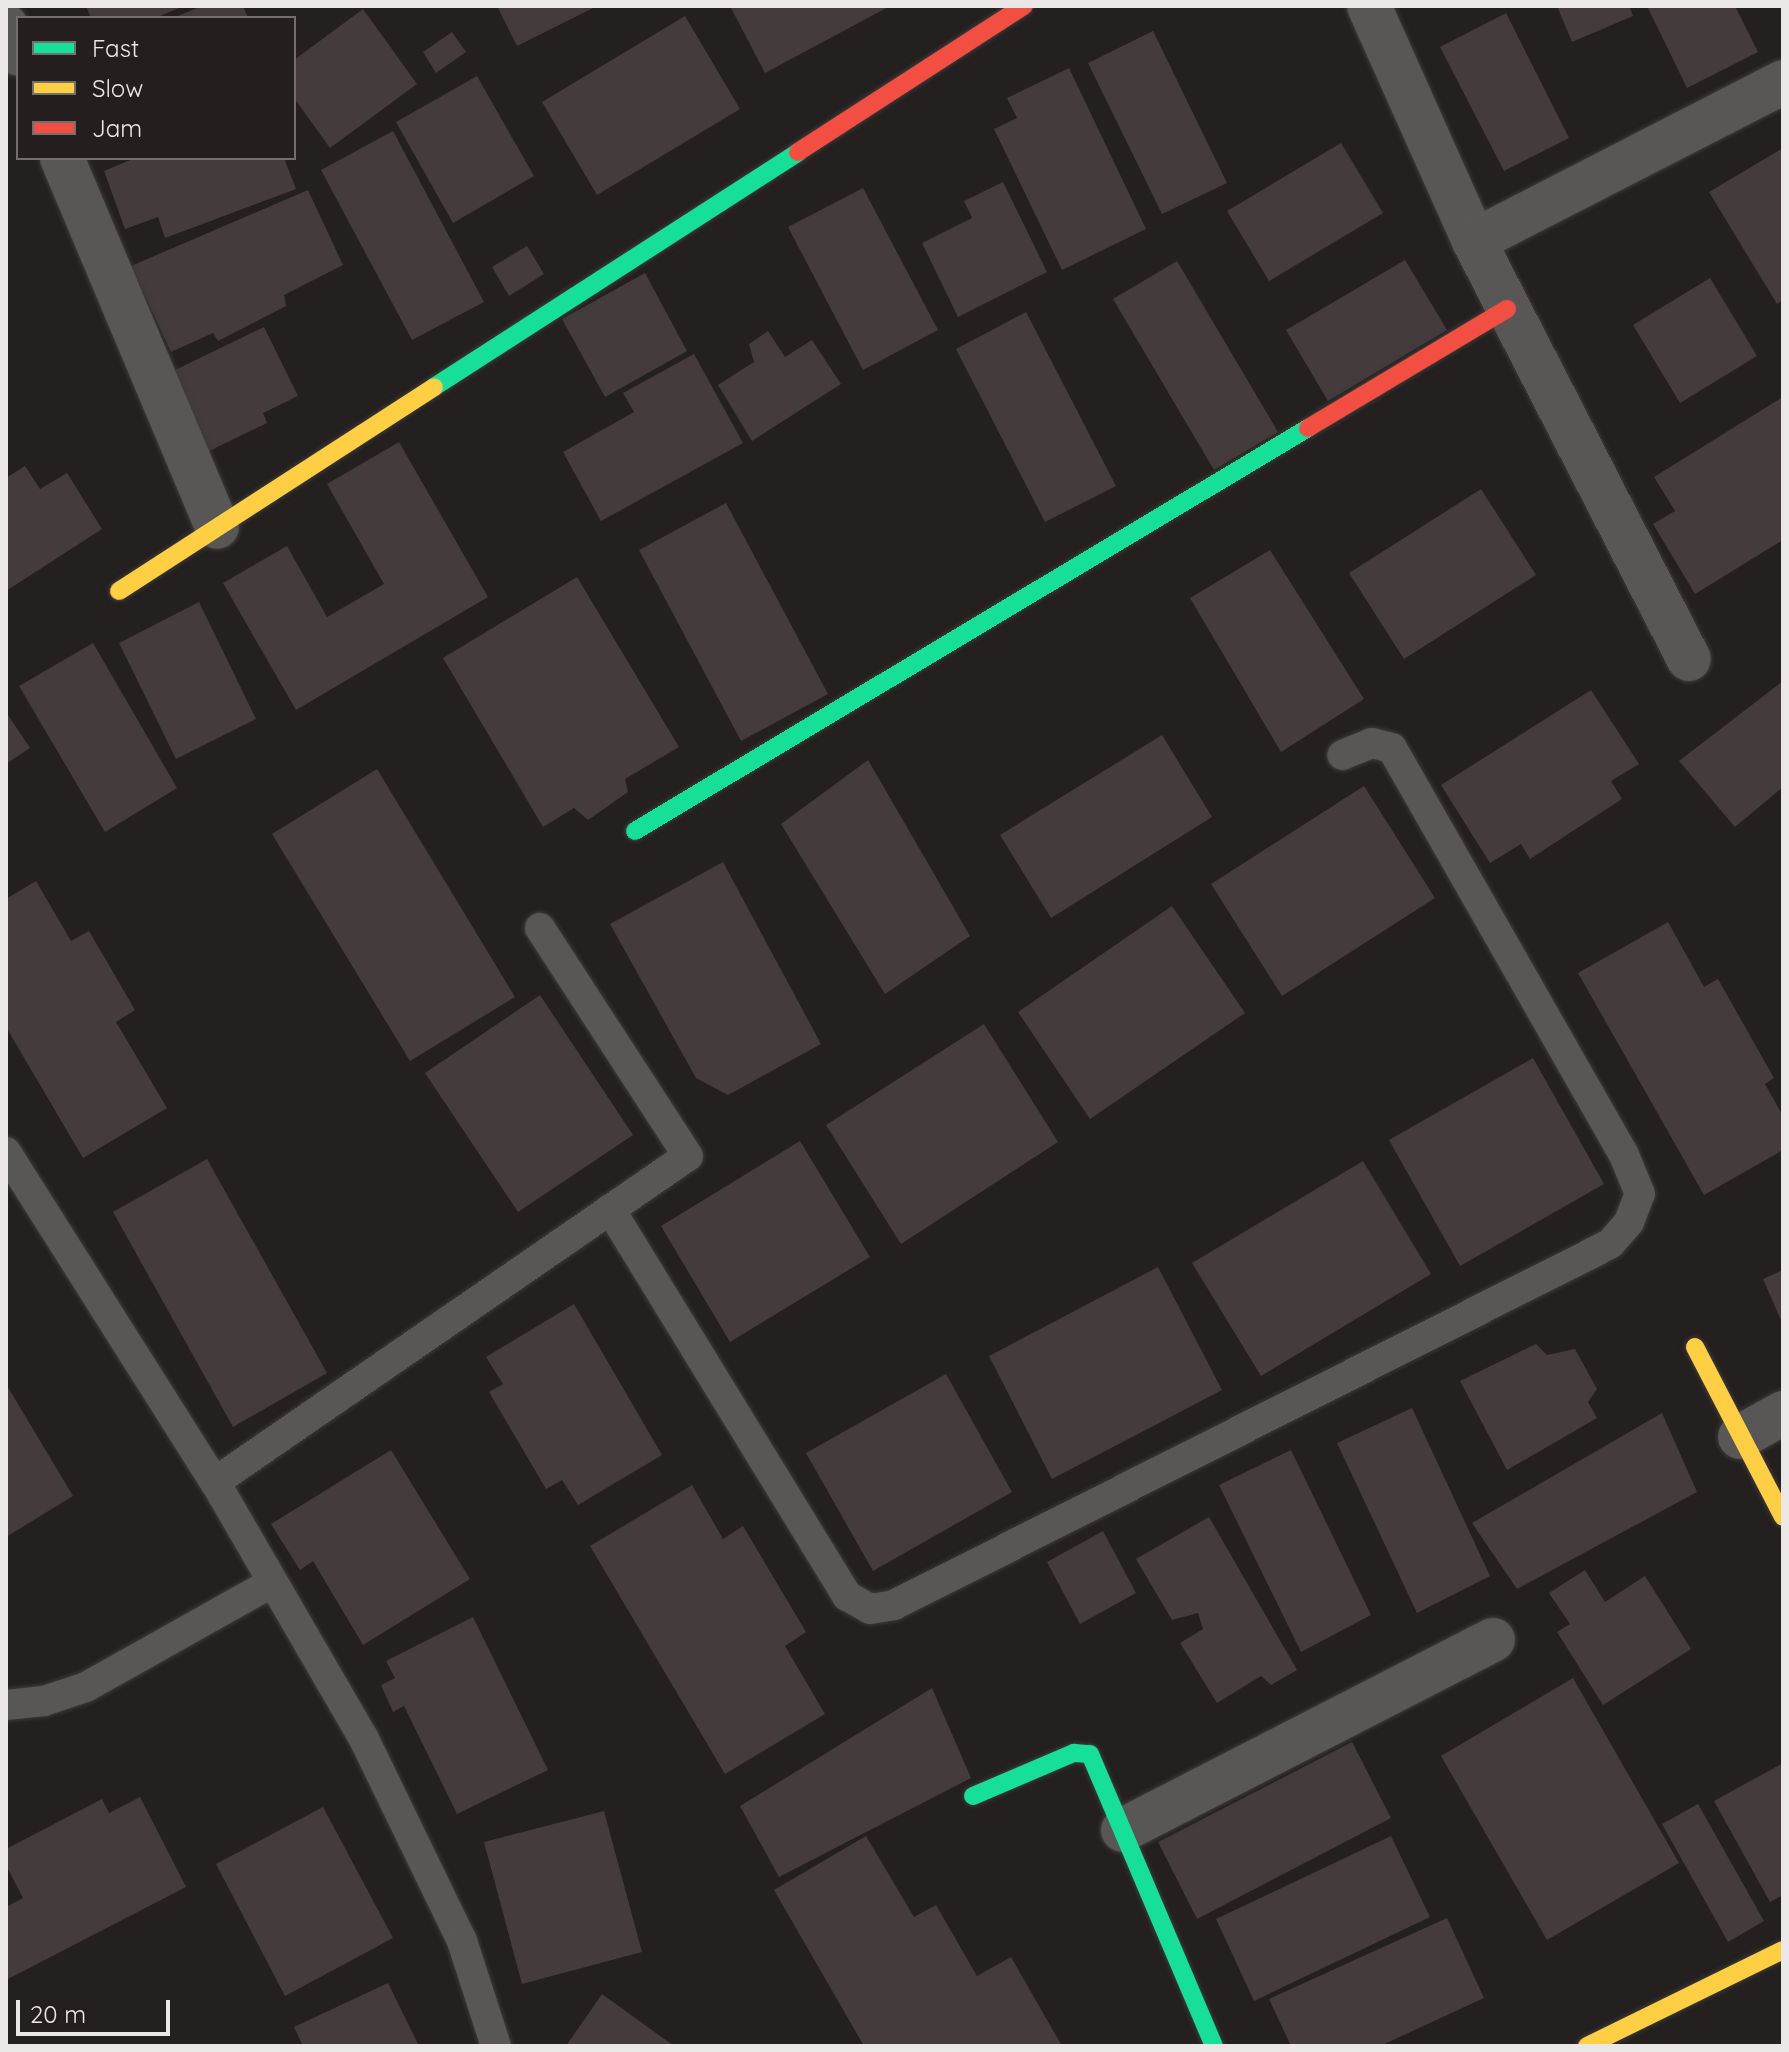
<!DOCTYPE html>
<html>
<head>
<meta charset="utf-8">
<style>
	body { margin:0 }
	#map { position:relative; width:1789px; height:2052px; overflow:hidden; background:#23201f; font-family:Quicksand,sans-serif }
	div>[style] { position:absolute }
	.building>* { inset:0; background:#443b3d }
	.roads { filter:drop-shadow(0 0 2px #3c3a39) drop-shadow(0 0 2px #3c3a39) }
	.lane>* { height:30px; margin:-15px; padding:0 15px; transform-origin:15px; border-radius:15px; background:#595756 }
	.street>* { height:44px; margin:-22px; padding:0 22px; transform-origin:22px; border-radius:22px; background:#595756 }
	.fast>* { height:18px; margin:-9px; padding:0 9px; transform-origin:9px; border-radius:9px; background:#16e098 }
	.slow>* { height:18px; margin:-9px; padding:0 9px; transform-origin:9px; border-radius:9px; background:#ffcf43 }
	.jam>* { height:18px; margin:-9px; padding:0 9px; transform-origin:9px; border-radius:9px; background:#f24e42 }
	span { translate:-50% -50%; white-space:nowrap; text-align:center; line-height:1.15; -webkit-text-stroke:6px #241f1e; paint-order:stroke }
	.frame { position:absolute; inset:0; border:8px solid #eae7e6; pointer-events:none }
	.legend { position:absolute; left:16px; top:16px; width:280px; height:144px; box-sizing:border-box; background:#241f1e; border:2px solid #736f6e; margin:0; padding:10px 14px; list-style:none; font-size:24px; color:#eae7e6 }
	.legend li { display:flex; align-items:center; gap:16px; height:40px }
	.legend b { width:40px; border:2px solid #736f6e }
	.scale { position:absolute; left:16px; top:2000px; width:154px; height:36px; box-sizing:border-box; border:4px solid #eae7e6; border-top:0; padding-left:10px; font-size:24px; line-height:28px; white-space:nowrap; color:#eae7e6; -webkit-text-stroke:6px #241f1e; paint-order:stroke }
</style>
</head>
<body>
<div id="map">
	<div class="building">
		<div style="clip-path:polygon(86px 6px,184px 6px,155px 18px,91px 18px)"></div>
		<div style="clip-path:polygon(202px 6px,243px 6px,248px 18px,173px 18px)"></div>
		<div style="clip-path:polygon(497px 6px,597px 6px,517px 46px)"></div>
		<div style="clip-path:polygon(730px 6px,890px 6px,765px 73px)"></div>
		<div style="clip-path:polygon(1557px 6px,1629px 6px,1633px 16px,1572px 42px)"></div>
		<div style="clip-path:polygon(1647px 6px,1735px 6px,1758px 52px,1687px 88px)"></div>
		<div style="clip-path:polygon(363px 9px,417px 84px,330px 148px,294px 98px,294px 60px)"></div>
		<div style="clip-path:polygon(1506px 13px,1569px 138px,1504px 171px,1440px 47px)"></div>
		<div style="clip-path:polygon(685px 16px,740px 109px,597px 195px,542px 102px)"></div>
		<div style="clip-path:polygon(1153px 31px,1227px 183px,1162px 214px,1088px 63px)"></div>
		<div style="clip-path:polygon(452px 32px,466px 52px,436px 73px,423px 52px)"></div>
		<div style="clip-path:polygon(1069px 68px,1146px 229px,1062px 270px,994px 129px,1017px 118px,1007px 98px)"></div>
		<div style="clip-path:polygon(477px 76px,534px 176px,453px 223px,396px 122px)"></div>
		<div style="clip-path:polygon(393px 131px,484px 302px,412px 340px,321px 170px)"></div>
		<div style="clip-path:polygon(1341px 143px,1383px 213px,1269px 281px,1227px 211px)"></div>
		<div style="clip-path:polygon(1783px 148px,1783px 300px,1777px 304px,1709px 192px)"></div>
		<div style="clip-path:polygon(135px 158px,284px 158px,296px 189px,165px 238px,158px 217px,125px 229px,104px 171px)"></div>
		<div style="clip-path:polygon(1003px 182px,1047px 272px,958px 317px,922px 243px,972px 218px,964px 201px)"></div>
		<div style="clip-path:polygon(863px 188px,938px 330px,863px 370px,788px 227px)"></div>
		<div style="clip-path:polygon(308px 190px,343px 265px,284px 295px,286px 306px,218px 341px,213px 333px,171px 352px,131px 266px)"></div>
		<div style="clip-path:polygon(527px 246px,544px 274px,509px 296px,492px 267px)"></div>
		<div style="clip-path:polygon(1405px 260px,1447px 330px,1328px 401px,1286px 330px)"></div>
		<div style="clip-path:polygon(1177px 261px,1278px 432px,1214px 470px,1113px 299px)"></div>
		<div style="clip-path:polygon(645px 273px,687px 351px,605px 397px,562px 319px)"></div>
		<div style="clip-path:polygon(1710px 278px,1757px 356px,1680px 403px,1633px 325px)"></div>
		<div style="clip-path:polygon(1026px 312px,1116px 486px,1045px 522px,956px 349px)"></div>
		<div style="clip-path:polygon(264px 327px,298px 396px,263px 413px,267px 423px,209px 451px,171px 372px)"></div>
		<div style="clip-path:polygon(768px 331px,785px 357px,812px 340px,841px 384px,752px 441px,718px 385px,754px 362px,749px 344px)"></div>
		<div style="clip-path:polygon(694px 354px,743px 443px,601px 521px,563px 452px,634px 412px,623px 393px)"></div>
		<div style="clip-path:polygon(1783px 397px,1783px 540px,1695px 594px,1653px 524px,1675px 511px,1654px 477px)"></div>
		<div style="clip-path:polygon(399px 442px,488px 597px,296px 710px,223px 583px,287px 546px,327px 617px,384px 584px,327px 484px)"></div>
		<div style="clip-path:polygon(25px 466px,40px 489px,67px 473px,102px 529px,6px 591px,6px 478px)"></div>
		<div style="clip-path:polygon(1481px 489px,1536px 575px,1404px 659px,1349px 573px)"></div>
		<div style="clip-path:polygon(726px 503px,828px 694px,741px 741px,639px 550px)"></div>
		<div style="clip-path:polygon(1270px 550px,1364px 699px,1281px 752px,1190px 598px)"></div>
		<div style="clip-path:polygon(577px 577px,679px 747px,625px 779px,628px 792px,588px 820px,574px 808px,543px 827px,443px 658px)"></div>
		<div style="clip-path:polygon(199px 602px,256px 719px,176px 759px,119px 643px)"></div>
		<div style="clip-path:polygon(93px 643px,177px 788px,105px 832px,19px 686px)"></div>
		<div style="clip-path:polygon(1783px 681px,1783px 787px,1735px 827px,1679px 761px)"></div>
		<div style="clip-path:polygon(1591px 690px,1639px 764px,1611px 781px,1622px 799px,1530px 859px,1521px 844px,1490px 863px,1441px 785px)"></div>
		<div style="clip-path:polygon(6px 712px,30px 748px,6px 764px)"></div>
		<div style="clip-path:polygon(1162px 735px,1212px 817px,1051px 918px,1000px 835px)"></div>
		<div style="clip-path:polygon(868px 760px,970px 936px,885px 994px,781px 824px)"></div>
		<div style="clip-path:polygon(377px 769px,515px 997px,410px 1061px,272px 834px)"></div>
		<div style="clip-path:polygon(1364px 786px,1435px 898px,1282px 996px,1211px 884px)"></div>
		<div style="clip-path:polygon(723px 862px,821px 1044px,728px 1095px,696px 1078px,610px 924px)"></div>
		<div style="clip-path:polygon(36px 881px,71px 941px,89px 931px,135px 1010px,116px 1022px,167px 1108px,83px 1158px,6px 1027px,6px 899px)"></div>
		<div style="clip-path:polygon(1172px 906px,1245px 1013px,1090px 1119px,1018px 1012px)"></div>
		<div style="clip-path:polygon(1668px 922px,1704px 987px,1718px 979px,1774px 1078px,1765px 1084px,1783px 1116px,1783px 1150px,1704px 1195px,1578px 973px)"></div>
		<div style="clip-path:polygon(540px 995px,633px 1135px,518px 1212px,425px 1073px)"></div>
		<div style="clip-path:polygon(984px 1024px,1058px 1142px,901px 1244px,826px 1125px)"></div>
		<div style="clip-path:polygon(1533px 1058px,1604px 1184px,1460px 1266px,1389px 1140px)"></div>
		<div style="clip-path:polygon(800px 1141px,870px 1257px,730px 1342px,661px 1226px)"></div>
		<div style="clip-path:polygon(207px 1159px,327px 1373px,233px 1427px,113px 1212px)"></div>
		<div style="clip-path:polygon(1363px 1161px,1431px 1274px,1261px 1376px,1192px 1263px)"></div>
		<div style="clip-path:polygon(1158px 1267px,1222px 1390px,1052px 1479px,989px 1356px)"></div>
		<div style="clip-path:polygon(1783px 1270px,1783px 1325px,1763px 1279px)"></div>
		<div style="clip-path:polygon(574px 1304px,662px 1455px,578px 1505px,562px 1480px,546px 1489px,489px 1392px,503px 1384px,486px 1357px)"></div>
		<div style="clip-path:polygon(1536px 1344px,1547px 1355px,1575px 1349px,1597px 1389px,1588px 1402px,1597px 1418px,1507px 1470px,1460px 1381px)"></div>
		<div style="clip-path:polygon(946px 1374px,1012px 1492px,873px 1571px,806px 1453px)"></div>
		<div style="clip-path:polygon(6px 1384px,73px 1496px,6px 1537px)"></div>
		<div style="clip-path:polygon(1412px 1408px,1490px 1576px,1417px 1613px,1337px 1443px)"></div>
		<div style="clip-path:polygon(1662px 1413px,1697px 1492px,1517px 1589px,1472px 1523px)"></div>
		<div style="clip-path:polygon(391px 1450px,470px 1579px,363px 1645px,313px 1561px,300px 1570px,271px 1524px)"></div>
		<div style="clip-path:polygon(1291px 1450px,1371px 1615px,1301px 1652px,1219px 1485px)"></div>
		<div style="clip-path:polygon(692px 1485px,723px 1539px,743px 1526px,806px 1632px,785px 1646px,825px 1714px,725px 1774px,590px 1546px)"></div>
		<div style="clip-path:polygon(1209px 1517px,1297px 1670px,1271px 1685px,1261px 1676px,1217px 1703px,1180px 1643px,1203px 1629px,1198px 1613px,1172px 1620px,1136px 1559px)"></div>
		<div style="clip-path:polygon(1103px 1531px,1136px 1593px,1080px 1624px,1047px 1562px)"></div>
		<div style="clip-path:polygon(1585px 1570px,1605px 1602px,1645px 1576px,1691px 1649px,1603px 1705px,1557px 1632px,1570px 1624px,1549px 1593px)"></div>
		<div style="clip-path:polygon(473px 1617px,548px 1770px,457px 1814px,404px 1706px,393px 1712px,381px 1685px,395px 1678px,386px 1661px)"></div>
		<div style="clip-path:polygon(1573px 1678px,1679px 1863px,1547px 1940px,1441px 1756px)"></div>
		<div style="clip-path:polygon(932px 1688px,971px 1778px,779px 1877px,740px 1806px)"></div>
		<div style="clip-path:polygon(1352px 1742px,1391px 1818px,1197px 1919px,1158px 1842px)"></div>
		<div style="clip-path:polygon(1783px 1763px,1783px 1895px,1770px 1902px,1714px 1801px)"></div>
		<div style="clip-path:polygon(140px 1797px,186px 1887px,6px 1980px,6px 1907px,23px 1898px,6px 1865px,6px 1849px,102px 1799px,109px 1813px)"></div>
		<div style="clip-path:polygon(1698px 1804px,1764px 1921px,1728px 1942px,1662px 1824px)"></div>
		<div style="clip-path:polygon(323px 1807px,393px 1938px,285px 1996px,216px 1864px)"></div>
		<div style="clip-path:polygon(604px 1811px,642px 1952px,522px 1984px,484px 1842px)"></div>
		<div style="clip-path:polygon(866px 1836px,914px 1917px,936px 1905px,977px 1976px,1011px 1957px,1062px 2046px,864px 2046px,774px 1890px)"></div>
		<div style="clip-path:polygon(1391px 1836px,1430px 1917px,1254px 2001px,1216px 1919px)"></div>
		<div style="clip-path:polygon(1447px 1918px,1484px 1998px,1380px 2046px,1291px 2046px,1269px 1999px)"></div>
		<div style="clip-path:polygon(388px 1983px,419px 2046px,303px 2046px,294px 2027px)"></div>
		<div style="clip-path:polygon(602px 1994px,674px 2046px,566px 2046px)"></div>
	</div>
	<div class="roads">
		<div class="lane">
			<div style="left:6px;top:1152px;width:391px;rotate:57.7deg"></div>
			<div style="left:215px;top:1482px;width:295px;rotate:59.9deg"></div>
			<div style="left:363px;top:1737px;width:227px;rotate:64.1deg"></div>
			<div style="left:462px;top:1941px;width:110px;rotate:72.1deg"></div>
			<div style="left:610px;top:1209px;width:454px;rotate:58.5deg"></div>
			<div style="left:847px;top:1596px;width:26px;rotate:29deg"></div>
			<div style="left:870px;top:1609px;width:24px;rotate:-9deg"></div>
			<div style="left:894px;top:1605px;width:802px;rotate:-26.76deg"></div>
			<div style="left:1610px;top:1244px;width:29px;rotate:-49deg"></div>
			<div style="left:1629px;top:1222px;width:30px;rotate:-69deg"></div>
			<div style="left:1640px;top:1194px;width:42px;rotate:-112.3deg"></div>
			<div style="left:1624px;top:1155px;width:468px;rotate:-119.7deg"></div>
			<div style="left:1392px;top:748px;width:21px;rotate:-166deg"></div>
			<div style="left:1372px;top:743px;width:32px;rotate:158deg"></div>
			<div style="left:215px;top:1482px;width:574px;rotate:-34.58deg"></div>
			<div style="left:688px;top:1156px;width:272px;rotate:-123deg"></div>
			<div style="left:6px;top:1705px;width:38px;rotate:-6deg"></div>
			<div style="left:44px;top:1701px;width:44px;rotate:-18.4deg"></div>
			<div style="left:86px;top:1687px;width:214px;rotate:-29.3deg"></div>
		</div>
		<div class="street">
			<div style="left:1369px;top:6px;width:257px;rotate:65.9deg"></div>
			<div style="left:1474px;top:241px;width:470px;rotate:62.8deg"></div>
			<div style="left:6px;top:26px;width:30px;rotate:67deg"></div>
			<div style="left:62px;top:158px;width:400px;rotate:67.2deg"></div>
			<div style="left:1474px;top:241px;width:348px;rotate:-27.2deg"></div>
			<div style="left:1740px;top:1437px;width:49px;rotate:-29.2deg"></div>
			<div style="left:1123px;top:1830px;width:416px;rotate:-27.2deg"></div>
		</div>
		<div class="fast">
			<div style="left:434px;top:387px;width:433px;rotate:-32.8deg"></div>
			<div style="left:635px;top:831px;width:784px;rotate:-30.91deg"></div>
			<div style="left:973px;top:1796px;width:110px;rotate:-23.1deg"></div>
			<div style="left:1074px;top:1753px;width:16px;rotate:4deg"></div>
			<div style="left:1090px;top:1754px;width:317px;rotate:67deg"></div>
		</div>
		<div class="slow">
			<div style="left:119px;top:591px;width:375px;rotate:-32.9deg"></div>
			<div style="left:1695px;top:1347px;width:191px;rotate:62.6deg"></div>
			<div style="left:1587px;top:2046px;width:218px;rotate:-26.1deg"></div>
		</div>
		<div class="jam">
			<div style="left:798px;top:152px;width:269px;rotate:-32.9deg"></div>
			<div style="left:1308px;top:428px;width:232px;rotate:-30.9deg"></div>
		</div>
	</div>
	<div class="frame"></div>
	<ul class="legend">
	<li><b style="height:10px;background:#16e098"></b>Fast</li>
	<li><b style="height:10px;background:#ffcf43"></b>Slow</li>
	<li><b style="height:10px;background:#f24e42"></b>Jam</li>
	</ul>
	<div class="scale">20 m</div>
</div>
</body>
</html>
